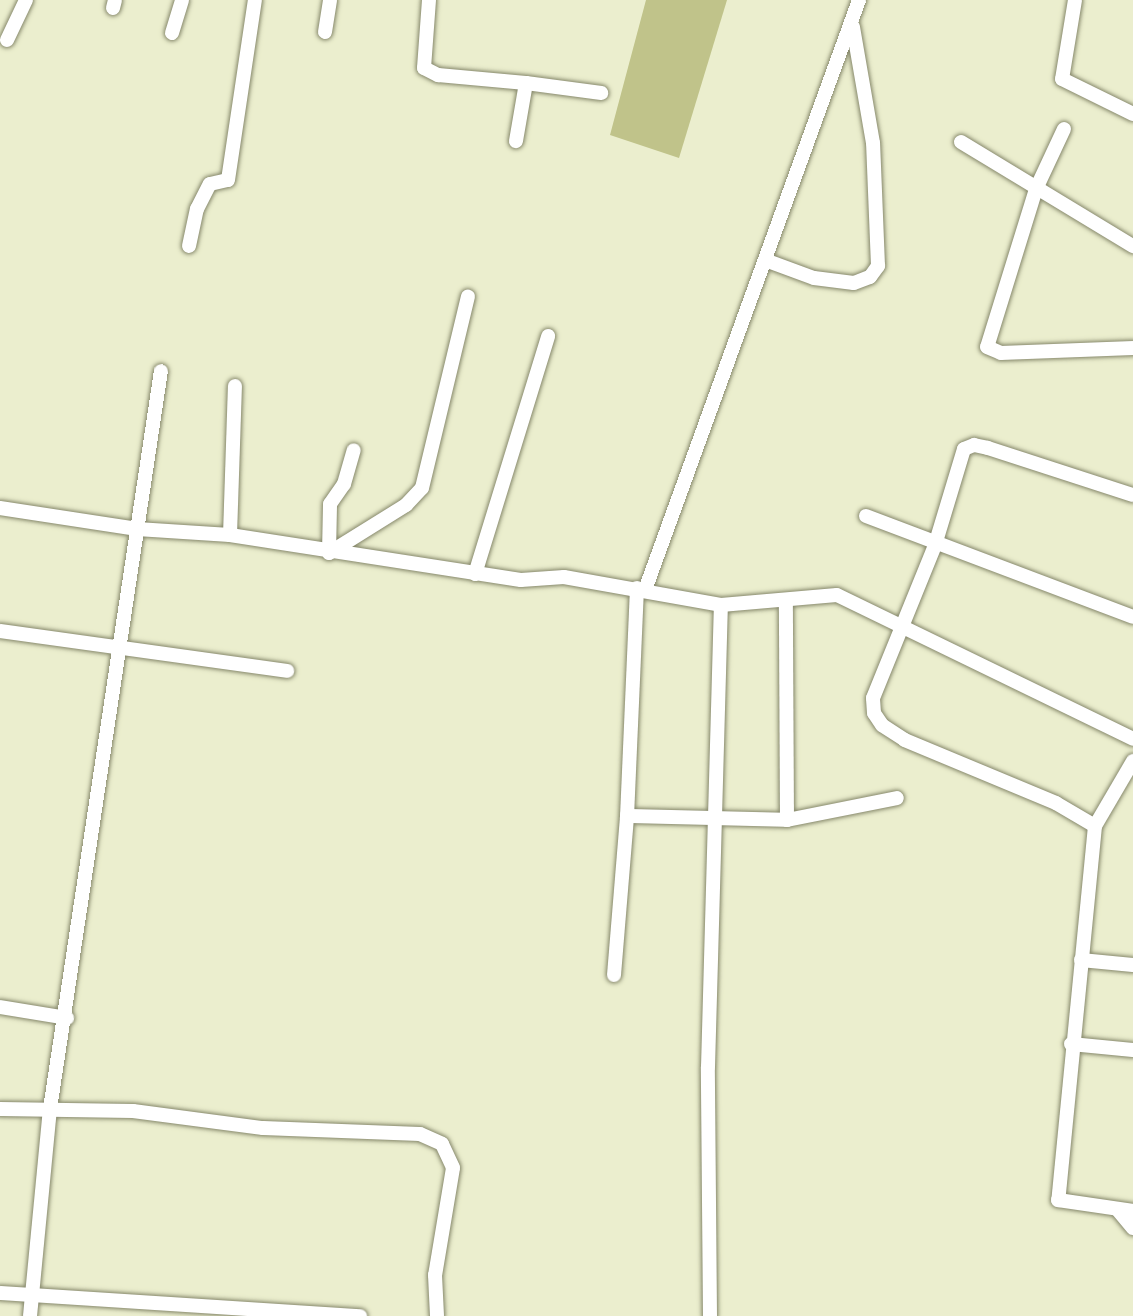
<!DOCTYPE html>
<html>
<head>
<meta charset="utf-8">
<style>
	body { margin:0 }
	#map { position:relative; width:1133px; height:1316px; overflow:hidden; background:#ebeece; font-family:Helvetica,sans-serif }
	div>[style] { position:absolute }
	.green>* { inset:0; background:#c0c38a }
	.roads { filter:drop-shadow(0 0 2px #86886b) drop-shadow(0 0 2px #86886b) }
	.minor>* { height:14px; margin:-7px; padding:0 7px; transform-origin:7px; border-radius:7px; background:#fff }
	span { translate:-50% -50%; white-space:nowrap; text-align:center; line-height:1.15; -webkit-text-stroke:7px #ebeece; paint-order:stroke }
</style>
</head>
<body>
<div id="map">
	<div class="green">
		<div style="clip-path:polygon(646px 0,727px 0,679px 158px,610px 135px)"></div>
	</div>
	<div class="roads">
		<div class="minor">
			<div style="left:429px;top:0;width:68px;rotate:94.2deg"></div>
			<div style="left:424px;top:68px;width:16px;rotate:27deg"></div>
			<div style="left:438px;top:75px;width:88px;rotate:5.2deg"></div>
			<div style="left:526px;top:83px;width:59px;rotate:99.8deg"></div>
			<div style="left:1075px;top:0;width:80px;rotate:99.3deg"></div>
			<div style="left:1062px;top:79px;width:79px;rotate:26.2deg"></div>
			<div style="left:113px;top:8px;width:8px;rotate:-76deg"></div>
			<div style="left:325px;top:32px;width:32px;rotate:-81deg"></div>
			<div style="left:172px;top:33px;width:34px;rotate:-73deg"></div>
			<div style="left:7px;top:40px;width:44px;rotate:-64.6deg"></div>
			<div style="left:526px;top:83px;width:76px;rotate:7.6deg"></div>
			<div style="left:1064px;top:129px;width:66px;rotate:115deg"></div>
			<div style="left:1036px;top:189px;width:165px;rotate:107.2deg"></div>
			<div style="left:987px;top:347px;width:15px;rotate:23deg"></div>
			<div style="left:1001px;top:353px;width:132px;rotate:-2.2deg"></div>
			<div style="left:961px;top:142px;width:201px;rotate:31.2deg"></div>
			<div style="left:189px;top:246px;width:38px;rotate:-78deg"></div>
			<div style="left:197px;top:209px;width:28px;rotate:-63deg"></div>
			<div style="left:210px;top:184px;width:18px;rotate:-13deg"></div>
			<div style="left:228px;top:180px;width:182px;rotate:-81.5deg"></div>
			<div style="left:765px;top:260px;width:52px;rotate:20.2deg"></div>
			<div style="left:814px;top:278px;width:40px;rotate:7.1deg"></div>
			<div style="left:854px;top:283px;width:17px;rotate:-21deg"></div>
			<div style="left:870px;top:277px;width:14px;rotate:-54deg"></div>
			<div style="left:878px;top:266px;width:123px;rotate:-92.3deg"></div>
			<div style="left:873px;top:143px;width:118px;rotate:-99.8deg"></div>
			<div style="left:0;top:508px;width:139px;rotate:8.7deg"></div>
			<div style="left:137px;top:529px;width:93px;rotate:3.7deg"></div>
			<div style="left:230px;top:535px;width:294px;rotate:8.8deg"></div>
			<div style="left:521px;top:580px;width:43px;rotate:-4deg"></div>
			<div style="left:564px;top:577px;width:159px;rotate:10.1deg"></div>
			<div style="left:721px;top:605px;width:116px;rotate:-4.9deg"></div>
			<div style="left:837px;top:595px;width:329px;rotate:25.9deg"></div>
			<div style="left:866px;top:516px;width:285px;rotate:20.7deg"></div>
			<div style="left:230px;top:535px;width:149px;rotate:-88.1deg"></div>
			<div style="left:329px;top:553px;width:91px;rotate:-31.9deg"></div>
			<div style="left:406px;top:505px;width:23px;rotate:-47deg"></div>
			<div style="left:422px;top:488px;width:197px;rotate:-76.5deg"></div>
			<div style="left:329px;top:553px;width:49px;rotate:-88.8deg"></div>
			<div style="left:330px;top:504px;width:24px;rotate:-55deg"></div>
			<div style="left:344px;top:484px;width:35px;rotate:-74deg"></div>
			<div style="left:475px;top:574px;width:249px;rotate:-72.9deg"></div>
			<div style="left:637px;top:588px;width:228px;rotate:92.5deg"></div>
			<div style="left:627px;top:816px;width:160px;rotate:1.4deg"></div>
			<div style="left:787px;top:820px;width:218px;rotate:-90.3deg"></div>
			<div style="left:645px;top:590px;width:628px;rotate:-70.06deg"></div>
			<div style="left:0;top:631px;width:290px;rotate:7.9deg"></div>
			<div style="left:1133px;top:761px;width:75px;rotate:120.3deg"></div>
			<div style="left:1095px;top:826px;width:376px;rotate:95.6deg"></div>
			<div style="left:1058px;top:1200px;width:76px;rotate:8.3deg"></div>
			<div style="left:787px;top:820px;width:112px;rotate:-11.3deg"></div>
			<div style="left:1095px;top:826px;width:45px;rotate:-149.5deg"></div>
			<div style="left:1056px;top:803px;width:164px;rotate:-157.4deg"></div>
			<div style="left:905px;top:740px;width:27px;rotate:-147deg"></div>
			<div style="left:882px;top:725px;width:14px;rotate:-124deg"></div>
			<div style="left:874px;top:713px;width:15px;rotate:-94deg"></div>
			<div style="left:873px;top:698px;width:165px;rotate:-67.9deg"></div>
			<div style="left:935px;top:545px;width:100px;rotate:-73.2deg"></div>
			<div style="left:964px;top:449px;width:11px;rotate:-22deg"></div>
			<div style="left:974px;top:445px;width:14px;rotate:12deg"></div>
			<div style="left:988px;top:448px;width:152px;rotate:18deg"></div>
			<div style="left:1081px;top:960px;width:52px;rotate:5.5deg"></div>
			<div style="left:614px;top:975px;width:160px;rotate:-85.3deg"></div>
			<div style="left:0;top:1007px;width:68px;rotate:9.3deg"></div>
			<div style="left:1071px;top:1044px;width:62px;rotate:5.5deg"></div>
			<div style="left:0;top:1109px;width:133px;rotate:0.9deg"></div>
			<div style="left:133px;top:1111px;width:131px;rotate:7.5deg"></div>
			<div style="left:263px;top:1128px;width:157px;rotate:2.2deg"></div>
			<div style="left:420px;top:1134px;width:24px;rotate:24deg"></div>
			<div style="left:442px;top:1144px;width:26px;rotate:65deg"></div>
			<div style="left:453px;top:1168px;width:109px;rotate:99.5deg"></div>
			<div style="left:435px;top:1275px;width:41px;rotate:87.2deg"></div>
			<div style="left:1117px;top:1209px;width:25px;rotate:50deg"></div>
			<div style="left:0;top:1293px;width:361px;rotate:3.7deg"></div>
			<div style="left:30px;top:1316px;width:208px;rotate:-84.5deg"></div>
			<div style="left:50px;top:1109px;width:746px;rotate:-81.45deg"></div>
			<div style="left:710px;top:1316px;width:249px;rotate:-90.5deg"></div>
			<div style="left:708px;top:1067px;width:462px;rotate:-88.4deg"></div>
		</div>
	</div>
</div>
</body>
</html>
